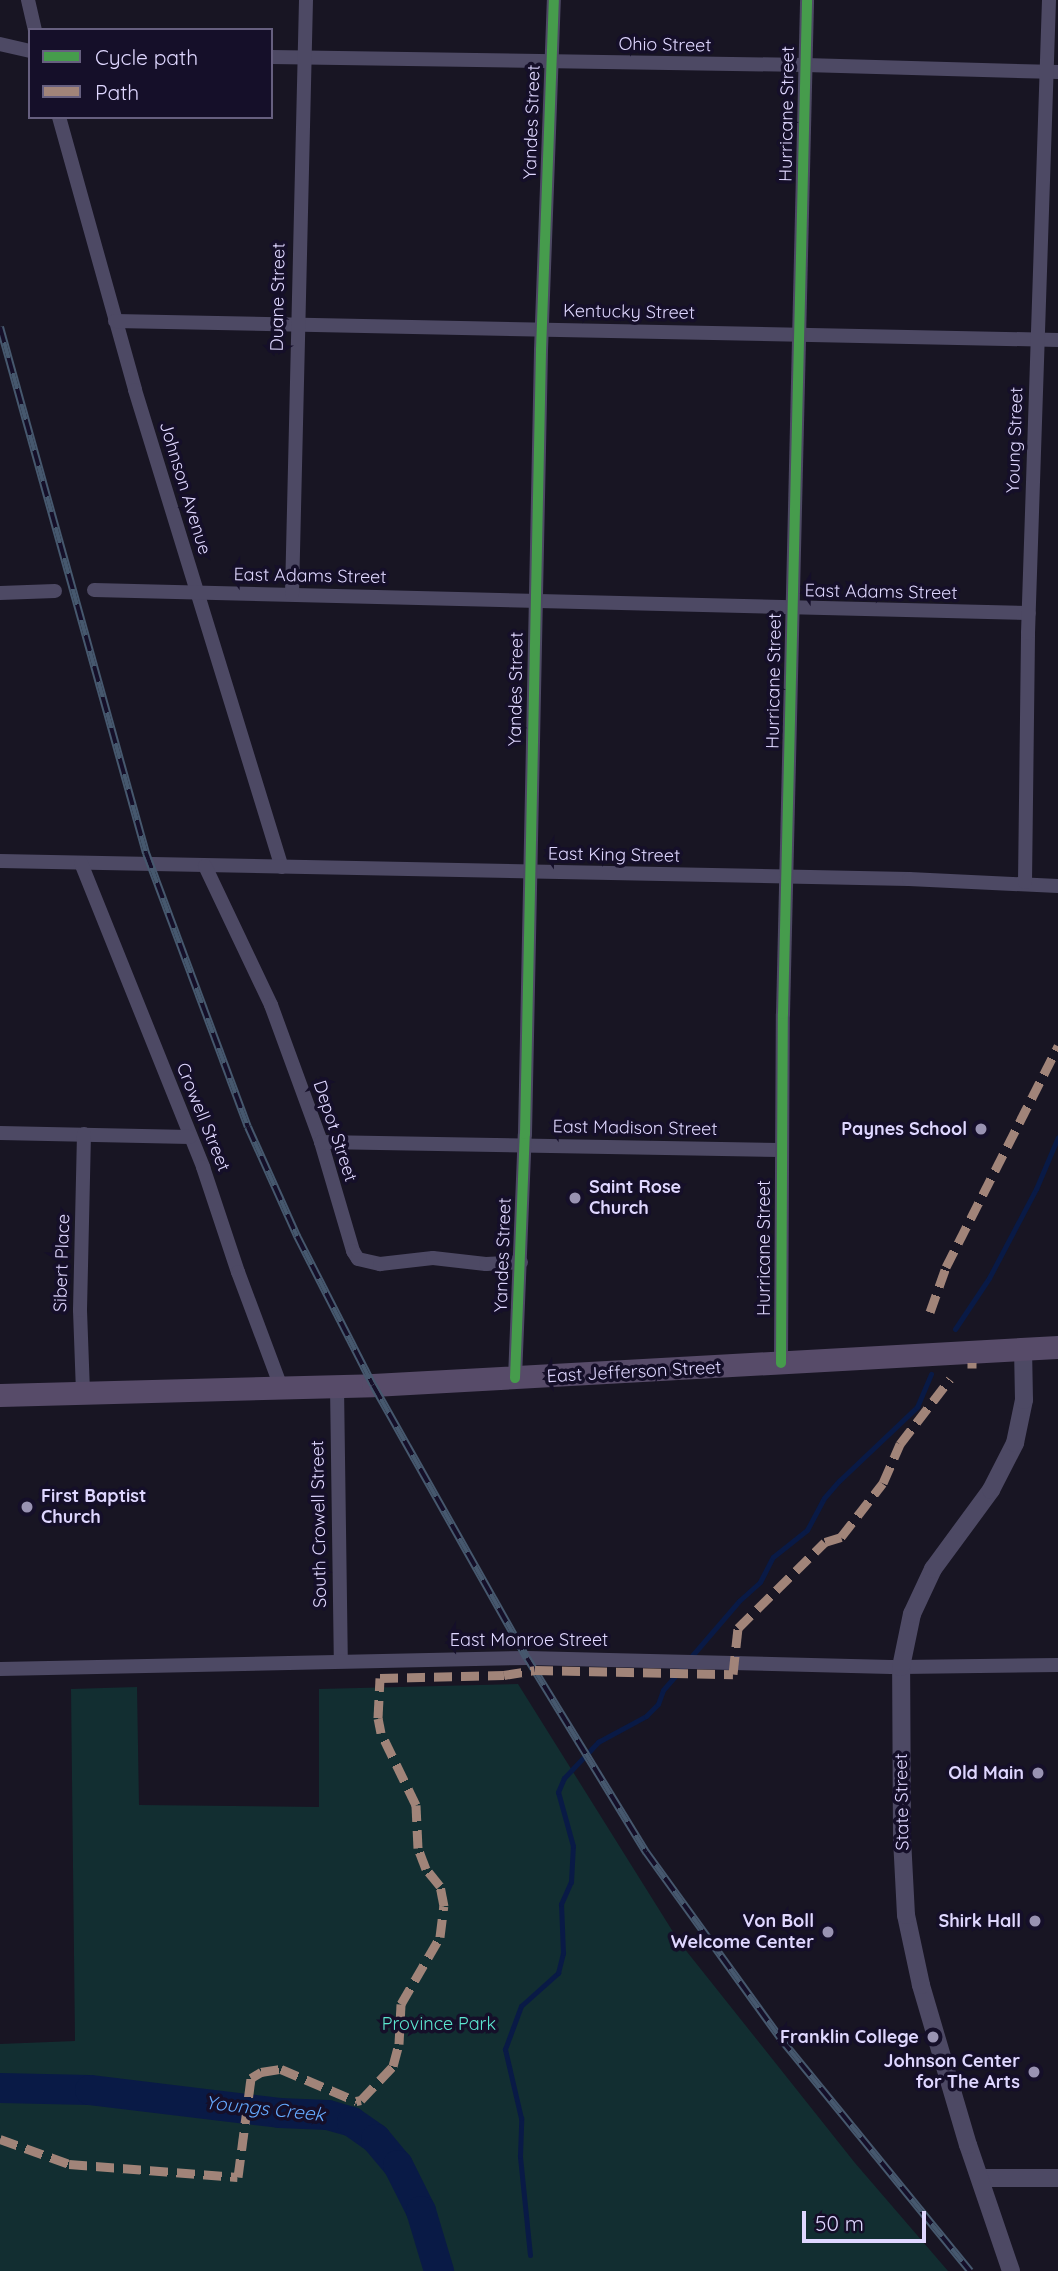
<!DOCTYPE html>
<html>
<head>
<meta charset="utf-8">
<style>
	body { margin:0 }
	#map { position:relative; width:1058px; height:2271px; overflow:hidden; background:#181523; font-family:Quicksand,sans-serif }
	div>[style] { position:absolute }
	.green>* { inset:0; background:#122e31 }
	.stream>* { height:5px; margin:-2.5px; padding:0 2.5px; transform-origin:2.5px; border-radius:2.5px; background:#091a46 }
	.river>* { height:30px; margin:-15px; padding:0 15px; transform-origin:15px; border-radius:15px; background:#091a46 }
	.minor>* { height:14px; margin:-7px; padding:0 7px; transform-origin:7px; border-radius:7px; background:#4d4964 }
	.tertiary>* { height:18px; margin:-9px; padding:0 9px; transform-origin:9px; border-radius:9px; background:#4d4964 }
	.primary>* { height:23px; margin:-11.5px; padding:0 11.5px; transform-origin:11.5px; border-radius:11.5px; background:#574b69 }
	.rail>* { height:8px; margin-top:-4px; transform-origin:0; background:repeating-linear-gradient(90deg,#150f29 0 16px,#46586e 0 32px); box-sizing:border-box; border-block:2px solid #46586e }
	.quiet>* { height:9px; margin-top:-4.5px; transform-origin:0; background:repeating-linear-gradient(90deg,#a18479 0 18px,transparent 0 27px) }
	.cycleway>* { height:10px; margin:-5px; padding:0 5px; transform-origin:5px; border-radius:5px; background:#469c4c }
	.dots>* { width:19px; height:19px; translate:-50% -50%; box-sizing:border-box; border:4px solid #150f29; border-radius:50% }
	span { translate:-50% -50%; white-space:nowrap; text-align:center; line-height:1.15; -webkit-text-stroke:7px #150f29; paint-order:stroke }
	.street-label { font-size:18px; color:#dfd7ff }
	.poi-label { font-size:18px; color:#dfd7ff; font-weight:700 }
	.right { translate:-100% -50%; text-align:right }
	.left { translate:0 -50%; text-align:left }
	.park-label { font-size:18px; color:#5be6cf }
	.water-label { font-size:19px; color:#65aaff; font-style:italic }
	.legend { position:absolute; left:28px; top:28px; width:245px; height:91px; box-sizing:border-box; background:#150f29; border:2px solid #665f7f; margin:0; padding:9px 12px; list-style:none; font-size:21px; color:#dfd7ff }
	.legend li { display:flex; align-items:center; gap:14px; height:35px }
	.legend b { width:35px; border:2px solid #665f7f }
	.scale { position:absolute; left:802px; top:2211px; width:124px; height:32px; box-sizing:border-box; border:4px solid #dfd7ff; border-top:0; padding-left:9px; font-size:21px; line-height:24px; white-space:nowrap; color:#dfd7ff; -webkit-text-stroke:5px #150f29; paint-order:stroke }
</style>
</head>
<body>
<div id="map">
	<div class="green">
		<div style="clip-path:polygon(518px 1684px,680px 1943px,855px 2163px,948px 2271px,0 2271px,0 2044px,75px 2041px,71px 1689px,137px 1687px,139px 1805px,319px 1807px,319px 1689px)"></div>
	</div>
	<div class="stream">
		<div style="left:955px;top:1329px;width:61px;rotate:-56.3deg"></div>
		<div style="left:989px;top:1278px;width:101px;rotate:-62.2deg"></div>
		<div style="left:1036px;top:1189px;width:56px;rotate:-67.1deg"></div>
		<div style="left:690px;top:1658px;width:75px;rotate:-49.3deg"></div>
		<div style="left:739px;top:1601px;width:28px;rotate:-42deg"></div>
		<div style="left:760px;top:1582px;width:28px;rotate:-63deg"></div>
		<div style="left:773px;top:1557px;width:43px;rotate:-38.5deg"></div>
		<div style="left:807px;top:1530px;width:36px;rotate:-62deg"></div>
		<div style="left:824px;top:1498px;width:23px;rotate:-49deg"></div>
		<div style="left:839px;top:1481px;width:108px;rotate:-43.5deg"></div>
		<div style="left:917px;top:1407px;width:36px;rotate:-67deg"></div>
		<div style="left:530px;top:2255px;width:100px;rotate:-95.8deg"></div>
		<div style="left:520px;top:2156px;width:38px;rotate:-88deg"></div>
		<div style="left:521px;top:2118px;width:71px;rotate:-103.1deg"></div>
		<div style="left:505px;top:2049px;width:46px;rotate:-69.6deg"></div>
		<div style="left:521px;top:2006px;width:50px;rotate:-41.7deg"></div>
		<div style="left:558px;top:1973px;width:21px;rotate:-76deg"></div>
		<div style="left:563px;top:1953px;width:49px;rotate:-92.3deg"></div>
		<div style="left:561px;top:1904px;width:24px;rotate:-66deg"></div>
		<div style="left:571px;top:1882px;width:36px;rotate:-87deg"></div>
		<div style="left:573px;top:1846px;width:56px;rotate:-105.5deg"></div>
		<div style="left:558px;top:1792px;width:15px;rotate:-67deg"></div>
		<div style="left:564px;top:1778px;width:50px;rotate:-46.6deg"></div>
		<div style="left:598px;top:1742px;width:55px;rotate:-28.4deg"></div>
		<div style="left:646px;top:1716px;width:17px;rotate:-45deg"></div>
		<div style="left:658px;top:1704px;width:15px;rotate:-70deg"></div>
		<div style="left:663px;top:1690px;width:32px;rotate:-49deg"></div>
	</div>
	<div class="river">
		<div style="left:0;top:2088px;width:90px;rotate:1.3deg"></div>
		<div style="left:90px;top:2090px;width:191px;rotate:6.9deg"></div>
		<div style="left:280px;top:2113px;width:48px;rotate:2.4deg"></div>
		<div style="left:328px;top:2115px;width:25px;rotate:16deg"></div>
		<div style="left:352px;top:2122px;width:29px;rotate:35deg"></div>
		<div style="left:376px;top:2139px;width:34px;rotate:50deg"></div>
		<div style="left:398px;top:2165px;width:51px;rotate:63.4deg"></div>
		<div style="left:421px;top:2211px;width:63px;rotate:73.3deg"></div>
	</div>
	<div class="minor">
		<div style="left:28px;top:0;width:31px;rotate:77deg"></div>
		<div style="left:0;top:44px;width:31px;rotate:13deg"></div>
		<div style="left:271px;top:57px;width:534px;rotate:0.86deg"></div>
		<div style="left:805px;top:65px;width:253px;rotate:1.6deg"></div>
		<div style="left:59px;top:117px;width:283px;rotate:74.4deg"></div>
		<div style="left:135px;top:390px;width:499px;rotate:72.9deg"></div>
		<div style="left:115px;top:321px;width:943px;rotate:1.15deg"></div>
		<div style="left:94px;top:590px;width:935px;rotate:1.41deg"></div>
		<div style="left:0;top:593px;width:55px;rotate:-2.1deg"></div>
		<div style="left:292px;top:594px;width:594px;rotate:-88.65deg"></div>
		<div style="left:0;top:861px;width:909px;rotate:1.13deg"></div>
		<div style="left:909px;top:879px;width:149px;rotate:2.7deg"></div>
		<div style="left:81px;top:863px;width:328px;rotate:68.1deg"></div>
		<div style="left:203px;top:1167px;width:111px;rotate:71.6deg"></div>
		<div style="left:238px;top:1272px;width:123px;rotate:69.5deg"></div>
		<div style="left:205px;top:866px;width:154px;rotate:64.6deg"></div>
		<div style="left:271px;top:1005px;width:146px;rotate:69.9deg"></div>
		<div style="left:321px;top:1142px;width:114px;rotate:73.6deg"></div>
		<div style="left:353px;top:1251px;width:9px;rotate:58deg"></div>
		<div style="left:358px;top:1259px;width:23px;rotate:13deg"></div>
		<div style="left:380px;top:1264px;width:53px;rotate:-6.5deg"></div>
		<div style="left:433px;top:1258px;width:53px;rotate:6.5deg"></div>
		<div style="left:486px;top:1264px;width:35px;rotate:-3deg"></div>
		<div style="left:1025px;top:882px;width:249px;rotate:-89.3deg"></div>
		<div style="left:1028px;top:633px;width:633px;rotate:-88.1deg"></div>
		<div style="left:0;top:1133px;width:190px;rotate:1.2deg"></div>
		<div style="left:321px;top:1142px;width:460px;rotate:1deg"></div>
		<div style="left:781px;top:1363px;width:349px;rotate:-89.7deg"></div>
		<div style="left:783px;top:1014px;width:1014px;rotate:-88.64deg"></div>
		<div style="left:515px;top:1378px;width:244px;rotate:-87.7deg"></div>
		<div style="left:525px;top:1134px;width:784px;rotate:-88.83deg"></div>
		<div style="left:541px;top:350px;width:350px;rotate:-87.9deg"></div>
		<div style="left:337px;top:1386px;width:275px;rotate:89.2deg"></div>
		<div style="left:83px;top:1392px;width:82px;rotate:-92.1deg"></div>
		<div style="left:80px;top:1310px;width:176px;rotate:-88.7deg"></div>
		<div style="left:0;top:1669px;width:527px;rotate:-1.2deg"></div>
		<div style="left:527px;top:1658px;width:374px;rotate:1.4deg"></div>
		<div style="left:901px;top:1667px;width:157px;rotate:-0.7deg"></div>
	</div>
	<div class="tertiary">
		<div style="left:980px;top:2178px;width:78px"></div>
		<div style="left:1011px;top:2271px;width:133px;rotate:-108.8deg"></div>
		<div style="left:968px;top:2145px;width:167px;rotate:-106.4deg"></div>
		<div style="left:921px;top:1985px;width:72px;rotate:-102.1deg"></div>
		<div style="left:906px;top:1915px;width:77px;rotate:-93deg"></div>
		<div style="left:902px;top:1838px;width:171px;rotate:-90.3deg"></div>
		<div style="left:901px;top:1667px;width:54px;rotate:-78.3deg"></div>
		<div style="left:912px;top:1614px;width:50px;rotate:-65deg"></div>
		<div style="left:933px;top:1569px;width:98px;rotate:-53.7deg"></div>
		<div style="left:991px;top:1490px;width:53px;rotate:-62.9deg"></div>
		<div style="left:1015px;top:1443px;width:44px;rotate:-78.2deg"></div>
		<div style="left:1024px;top:1400px;width:52px;rotate:-91.1deg"></div>
	</div>
	<div class="primary">
		<div style="left:0;top:1395px;width:373px;rotate:-1.5deg"></div>
		<div style="left:373px;top:1385px;width:686px;rotate:-3.18deg"></div>
	</div>
	<div class="rail">
		<div style="left:0;top:327px;width:546px;rotate:74.49deg"></div>
		<div style="left:146px;top:853px;width:292px;rotate:69.6deg"></div>
		<div style="left:248px;top:1127px;width:120px;rotate:65.8deg"></div>
		<div style="left:297px;top:1236px;width:167px;rotate:63deg"></div>
		<div style="left:373px;top:1385px;width:313px;rotate:60.6deg"></div>
		<div style="left:527px;top:1658px;width:228px;rotate:58.5deg"></div>
		<div style="left:646px;top:1852px;width:229px;rotate:54.2deg"></div>
		<div style="left:780px;top:2038px;width:301px;rotate:50.8deg"></div>
	</div>
	<div class="quiet">
		<div style="left:930px;top:1312px;width:48px;rotate:-70.4deg"></div>
		<div style="left:946px;top:1267px;width:248px;rotate:-63.1deg"></div>
		<div style="left:972px;top:1362px;width:6px;rotate:90deg"></div>
		<div style="left:0;top:2139px;width:73px;rotate:19.9deg"></div>
		<div style="left:69px;top:2164px;width:169px;rotate:4.4deg"></div>
		<div style="left:238px;top:2177px;width:100px;rotate:-82.5deg"></div>
		<div style="left:251px;top:2078px;width:12px;rotate:-31deg"></div>
		<div style="left:261px;top:2072px;width:20px;rotate:-9deg"></div>
		<div style="left:281px;top:2069px;width:82px;rotate:23.1deg"></div>
		<div style="left:356px;top:2101px;width:5px;rotate:-11deg"></div>
		<div style="left:361px;top:2100px;width:47px;rotate:-46.7deg"></div>
		<div style="left:393px;top:2066px;width:23px;rotate:-75deg"></div>
		<div style="left:399px;top:2044px;width:40px;rotate:-87.1deg"></div>
		<div style="left:401px;top:2004px;width:78px;rotate:-59.8deg"></div>
		<div style="left:440px;top:1937px;width:31px;rotate:-83deg"></div>
		<div style="left:444px;top:1906px;width:20px;rotate:-101deg"></div>
		<div style="left:440px;top:1886px;width:22px;rotate:-129deg"></div>
		<div style="left:426px;top:1869px;width:22px;rotate:-111deg"></div>
		<div style="left:418px;top:1848px;width:43px;rotate:-92.7deg"></div>
		<div style="left:416px;top:1805px;width:80px;rotate:-115.9deg"></div>
		<div style="left:381px;top:1733px;width:15px;rotate:-101deg"></div>
		<div style="left:378px;top:1718px;width:40px;rotate:-87.1deg"></div>
		<div style="left:380px;top:1678px;width:124px;rotate:-1.4deg"></div>
		<div style="left:504px;top:1675px;width:31px;rotate:-9deg"></div>
		<div style="left:535px;top:1670px;width:198px;rotate:1.2deg"></div>
		<div style="left:733px;top:1674px;width:46px;rotate:-83.8deg"></div>
		<div style="left:738px;top:1628px;width:122px;rotate:-44.7deg"></div>
		<div style="left:825px;top:1542px;width:17px;rotate:-17deg"></div>
		<div style="left:841px;top:1537px;width:68px;rotate:-52.1deg"></div>
		<div style="left:883px;top:1483px;width:43px;rotate:-66.4deg"></div>
		<div style="left:900px;top:1444px;width:82px;rotate:-52.4deg"></div>
	</div>
	<div class="cycleway">
		<div style="left:781px;top:1363px;width:349px;rotate:-89.7deg"></div>
		<div style="left:783px;top:1014px;width:1014px;rotate:-88.64deg"></div>
		<div style="left:515px;top:1378px;width:244px;rotate:-87.7deg"></div>
		<div style="left:525px;top:1134px;width:784px;rotate:-88.83deg"></div>
		<div style="left:541px;top:350px;width:350px;rotate:-87.9deg"></div>
	</div>
	<div class="dots">
		<div style="left:981px;top:1129px;background:#9993b2"></div>
		<div style="left:575px;top:1198px;background:#9993b2"></div>
		<div style="left:27px;top:1507px;background:#9993b2"></div>
		<div style="left:1038px;top:1773px;background:#9993b2"></div>
		<div style="left:1035px;top:1921px;background:#9993b2"></div>
		<div style="left:828px;top:1932px;background:#9993b2"></div>
		<div style="left:933px;top:2037px;background:#9993b2"></div>
		<div style="left:1034px;top:2072px;background:#9993b2"></div>
	</div>
	<div class="street-label">
		<span style="left:665px;top:45px;rotate:1deg">Ohio Street</span>
		<span style="left:787px;top:114px;rotate:-89deg">Hurricane Street</span>
		<span style="left:532px;top:122px;rotate:-88deg">Yandes Street</span>
		<span style="left:278px;top:297px;rotate:-89deg">Duane Street</span>
		<span style="left:629px;top:312px;rotate:1deg">Kentucky Street</span>
		<span style="left:1015px;top:440px;rotate:-88deg">Young Street</span>
		<span style="left:185px;top:488px;rotate:73deg">Johnson Avenue</span>
		<span style="left:310px;top:576px;rotate:1deg">East Adams Street</span>
		<span style="left:881px;top:592px;rotate:1deg">East Adams Street</span>
		<span style="left:774px;top:681px;rotate:-89deg">Hurricane Street</span>
		<span style="left:516px;top:689px;rotate:-89deg">Yandes Street</span>
		<span style="left:614px;top:855px;rotate:1deg">East King Street</span>
		<span style="left:203px;top:1117px;rotate:68deg">Crowell Street</span>
		<span style="left:635px;top:1128px;rotate:1deg">East Madison Street</span>
		<span style="left:335px;top:1131px;rotate:72deg">Depot Street</span>
		<span style="left:764px;top:1248px;rotate:-90deg">Hurricane Street</span>
		<span style="left:503px;top:1255px;rotate:-88deg">Yandes Street</span>
		<span style="left:62px;top:1263px;rotate:-88deg">Sibert Place</span>
		<span style="left:634px;top:1372px;rotate:-3deg">East Jefferson Street</span>
		<span style="left:319px;top:1524px;rotate:-91deg">South Crowell Street</span>
		<span style="left:529px;top:1640px">East Monroe Street</span>
		<span style="left:902px;top:1802px;rotate:-91deg">State Street</span>
	</div>
	<div class="poi-label">
		<span class="right" style="left:967px;top:1129px">Paynes School</span>
		<span class="left" style="left:589px;top:1198px">Saint Rose<br>Church</span>
		<span class="left" style="left:41px;top:1507px">First Baptist<br>Church</span>
		<span class="right" style="left:1024px;top:1773px">Old Main</span>
		<span class="right" style="left:1021px;top:1921px">Shirk Hall</span>
		<span class="right" style="left:814px;top:1932px">Von Boll<br>Welcome Center</span>
		<span class="right" style="left:919px;top:2037px">Franklin College</span>
		<span class="right" style="left:1020px;top:2072px">Johnson Center<br>for The Arts</span>
	</div>
	<div class="park-label">
		<span style="left:439px;top:2024px">Province Park</span>
	</div>
	<div class="water-label">
		<span style="left:265px;top:2109px;rotate:6deg">Youngs Creek</span>
	</div>
	<ul class="legend">
	<li><b style="height:9px;background:#469c4c"></b>Cycle path</li>
	<li><b style="height:9px;background:#a18479"></b>Path</li>
	</ul>
	<div class="scale">50 m</div>
</div>
</body>
</html>
